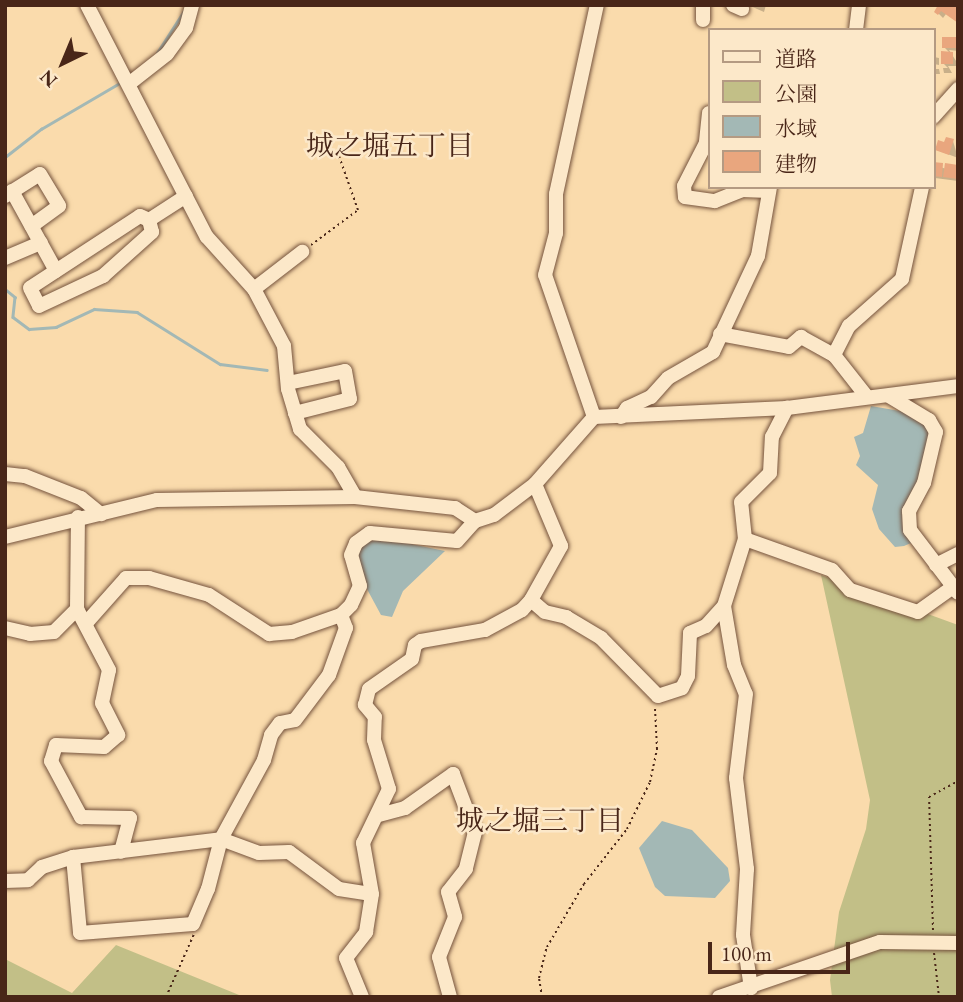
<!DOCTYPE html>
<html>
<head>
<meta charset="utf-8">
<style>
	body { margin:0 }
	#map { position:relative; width:963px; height:1002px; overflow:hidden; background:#fadbac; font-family:"EB Garamond","Noto Serif JP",serif }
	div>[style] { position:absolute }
	.green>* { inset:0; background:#c2bf87 }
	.water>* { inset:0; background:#a3b8b5 }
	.shadow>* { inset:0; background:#0003 }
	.stream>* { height:2.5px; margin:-1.25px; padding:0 1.25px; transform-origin:1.25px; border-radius:1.25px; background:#a3b8b5 }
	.building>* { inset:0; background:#e9a67e }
	.path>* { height:2px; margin-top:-1px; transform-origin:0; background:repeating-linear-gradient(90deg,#492618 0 2px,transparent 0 5.5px) }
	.roads { filter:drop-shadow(0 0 2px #75533d) drop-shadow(0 0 2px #75533d) }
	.minor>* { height:14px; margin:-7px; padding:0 7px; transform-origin:7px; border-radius:7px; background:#fce8c9 }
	span { translate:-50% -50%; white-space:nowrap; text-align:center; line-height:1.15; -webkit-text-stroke:5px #fce8c9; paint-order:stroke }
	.neighbourhood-label { font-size:28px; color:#492618 }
	.frame { position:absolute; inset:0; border:7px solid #492618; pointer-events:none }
	.legend { position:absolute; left:708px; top:28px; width:228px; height:161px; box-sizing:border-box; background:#fce8c9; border:2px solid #b49a82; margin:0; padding:9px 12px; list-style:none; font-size:21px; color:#492618 }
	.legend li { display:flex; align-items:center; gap:14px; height:35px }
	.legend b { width:35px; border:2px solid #b49a82 }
	.north { position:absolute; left:28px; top:28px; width:70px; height:70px; -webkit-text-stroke:5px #fce8c9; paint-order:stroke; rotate:223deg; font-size:19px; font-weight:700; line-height:28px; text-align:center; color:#492618 }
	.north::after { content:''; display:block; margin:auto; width:24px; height:32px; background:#492618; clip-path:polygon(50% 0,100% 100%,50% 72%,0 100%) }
	.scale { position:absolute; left:708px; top:942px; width:142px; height:32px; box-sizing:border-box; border:4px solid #492618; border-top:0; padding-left:9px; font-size:21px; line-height:24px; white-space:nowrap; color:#492618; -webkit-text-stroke:5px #fce8c9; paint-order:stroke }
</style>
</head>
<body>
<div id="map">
	<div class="green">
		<div style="clip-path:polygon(821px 575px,958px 625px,958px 997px,832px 997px,830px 980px,839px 912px,866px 829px,870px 800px)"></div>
		<div style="clip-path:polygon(116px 945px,244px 997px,5px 997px,5px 959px,72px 993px)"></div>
	</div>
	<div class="water">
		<div style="clip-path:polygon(871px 406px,900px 411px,925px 421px,930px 429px,922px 480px,910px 496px,911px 543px,904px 546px,895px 547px,879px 529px,872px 509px,878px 485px,856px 465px,860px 456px,854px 437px,863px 433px)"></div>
		<div style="clip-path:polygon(373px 536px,445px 551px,403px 591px,392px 617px,381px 615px,361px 578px,357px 547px)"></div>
		<div style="clip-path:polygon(662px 821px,692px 830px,728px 868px,730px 881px,715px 898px,665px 896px,655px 887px,639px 848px)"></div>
	</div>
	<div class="shadow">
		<div style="clip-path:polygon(748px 5px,766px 5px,764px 12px)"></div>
		<div style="clip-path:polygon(940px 5px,946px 14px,943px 18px,936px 11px)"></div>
		<div style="clip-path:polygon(958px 38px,958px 51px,949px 50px,958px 64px,958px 75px,956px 66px,948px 66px,952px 73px,944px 73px,943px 68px,948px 68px,943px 63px,950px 53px,944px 47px)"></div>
		<div style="clip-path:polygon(934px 57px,939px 58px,939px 65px,934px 64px)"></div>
		<div style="clip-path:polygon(933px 69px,939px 69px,940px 74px,934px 74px)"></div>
		<div style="clip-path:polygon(953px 141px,958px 158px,937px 150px,945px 144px)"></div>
		<div style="clip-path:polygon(933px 164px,946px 169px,958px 166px,958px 181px,935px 178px)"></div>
		<div style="clip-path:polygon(956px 354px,958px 354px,958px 380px,956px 378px)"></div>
	</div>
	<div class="stream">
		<div style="left:157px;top:53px;width:50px;rotate:-57.3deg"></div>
		<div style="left:5px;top:157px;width:46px;rotate:-37.9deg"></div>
		<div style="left:41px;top:129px;width:95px;rotate:-30.3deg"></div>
		<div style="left:5px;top:289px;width:13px;rotate:39deg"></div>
		<div style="left:15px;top:297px;width:20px;rotate:96deg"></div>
		<div style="left:13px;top:317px;width:20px;rotate:37deg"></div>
		<div style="left:29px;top:329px;width:27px;rotate:-4deg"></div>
		<div style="left:56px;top:327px;width:42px;rotate:-25.3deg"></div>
		<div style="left:94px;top:309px;width:43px;rotate:4deg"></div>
		<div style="left:137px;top:312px;width:98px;rotate:32.1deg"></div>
		<div style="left:220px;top:364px;width:47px;rotate:7.3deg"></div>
	</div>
	<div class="building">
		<div style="clip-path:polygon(938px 5px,958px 5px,958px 23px,941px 11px,938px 15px,934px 12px)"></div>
		<div style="clip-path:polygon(942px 37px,958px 37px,958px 48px,942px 48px)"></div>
		<div style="clip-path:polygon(941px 51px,953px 52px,953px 64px,941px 64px)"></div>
		<div style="clip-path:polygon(946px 137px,954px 139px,949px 155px,935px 150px,938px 140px,944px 142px)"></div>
		<div style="clip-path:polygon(933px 162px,943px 163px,942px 177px,933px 176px)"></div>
		<div style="clip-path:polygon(945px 163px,958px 165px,958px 179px,943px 177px)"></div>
	</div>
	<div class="path">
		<div style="left:311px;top:245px;width:59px;rotate:-36.7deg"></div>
		<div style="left:358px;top:210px;width:57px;rotate:-109.4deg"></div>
		<div style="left:933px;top:930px;width:133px;rotate:-91.7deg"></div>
		<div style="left:929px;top:797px;width:33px;rotate:-29deg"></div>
		<div style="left:934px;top:953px;width:44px;rotate:83.5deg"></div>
		<div style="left:166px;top:997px;width:69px;rotate:-66deg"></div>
		<div style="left:542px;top:997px;width:19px;rotate:-99deg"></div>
		<div style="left:539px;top:978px;width:32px;rotate:-76deg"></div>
		<div style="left:547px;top:947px;width:73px;rotate:-59.6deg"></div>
		<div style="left:584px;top:884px;width:70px;rotate:-52deg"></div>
		<div style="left:627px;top:829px;width:52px;rotate:-63.9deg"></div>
		<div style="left:650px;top:782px;width:34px;rotate:-78deg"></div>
		<div style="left:657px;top:749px;width:41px;rotate:-92.8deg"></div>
	</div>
	<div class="roads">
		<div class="minor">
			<div style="left:87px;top:5px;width:261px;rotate:62.7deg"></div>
			<div style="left:207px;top:237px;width:70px;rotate:47.9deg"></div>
			<div style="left:254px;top:289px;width:64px;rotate:62.2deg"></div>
			<div style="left:284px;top:346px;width:43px;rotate:84.7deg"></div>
			<div style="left:288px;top:389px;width:42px;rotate:73.3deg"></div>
			<div style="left:300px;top:429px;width:54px;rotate:45deg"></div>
			<div style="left:338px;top:467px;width:34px;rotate:60deg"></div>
			<div style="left:703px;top:5px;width:15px;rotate:90deg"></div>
			<div style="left:733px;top:5px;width:10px;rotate:24deg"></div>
			<div style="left:856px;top:30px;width:25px;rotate:-83deg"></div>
			<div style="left:130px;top:83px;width:47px;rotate:-38.1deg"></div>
			<div style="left:167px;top:54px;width:32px;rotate:-54deg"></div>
			<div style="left:186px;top:28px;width:24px;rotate:-75deg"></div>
			<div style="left:709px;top:113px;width:30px;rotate:96deg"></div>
			<div style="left:706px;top:143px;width:48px;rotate:117.1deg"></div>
			<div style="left:684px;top:186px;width:11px;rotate:85deg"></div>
			<div style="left:685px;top:197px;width:30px;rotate:8deg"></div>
			<div style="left:715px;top:201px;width:29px;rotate:-22deg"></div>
			<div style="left:742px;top:190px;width:27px;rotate:2deg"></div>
			<div style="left:933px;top:117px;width:38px;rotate:-48deg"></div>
			<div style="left:12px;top:191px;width:91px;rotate:61.2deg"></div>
			<div style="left:5px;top:196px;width:41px;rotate:-32.2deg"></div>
			<div style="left:40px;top:174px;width:37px;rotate:59deg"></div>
			<div style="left:59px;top:206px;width:34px;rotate:144deg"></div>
			<div style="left:149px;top:220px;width:10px;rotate:-156deg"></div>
			<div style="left:140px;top:216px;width:131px;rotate:146.8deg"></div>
			<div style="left:30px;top:288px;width:20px;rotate:63deg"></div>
			<div style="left:39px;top:306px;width:71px;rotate:-25.1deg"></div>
			<div style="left:103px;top:276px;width:66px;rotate:-41.9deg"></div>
			<div style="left:152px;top:232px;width:12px;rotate:-104deg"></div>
			<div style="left:149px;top:220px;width:44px;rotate:-33deg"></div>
			<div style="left:5px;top:258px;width:39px;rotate:-23deg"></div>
			<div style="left:254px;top:289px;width:61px;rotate:-37.6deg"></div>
			<div style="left:720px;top:334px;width:70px;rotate:10.7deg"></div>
			<div style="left:789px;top:347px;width:16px;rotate:-40deg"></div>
			<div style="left:801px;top:337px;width:38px;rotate:29deg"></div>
			<div style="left:834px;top:355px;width:53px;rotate:51.8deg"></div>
			<div style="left:834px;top:355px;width:33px;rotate:-63deg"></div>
			<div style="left:849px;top:326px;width:71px;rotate:-41.6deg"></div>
			<div style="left:902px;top:279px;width:94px;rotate:-77.7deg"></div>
			<div style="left:288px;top:383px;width:58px;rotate:-11.9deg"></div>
			<div style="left:345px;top:371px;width:28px;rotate:80deg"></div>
			<div style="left:350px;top:399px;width:57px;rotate:165.7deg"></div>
			<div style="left:889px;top:396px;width:47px;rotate:31deg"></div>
			<div style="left:929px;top:420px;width:14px;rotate:60deg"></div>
			<div style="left:936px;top:432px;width:52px;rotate:103.2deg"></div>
			<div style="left:924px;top:483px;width:32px;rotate:118deg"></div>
			<div style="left:909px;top:511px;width:19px;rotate:87deg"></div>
			<div style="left:910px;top:530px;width:79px;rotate:52.7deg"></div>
			<div style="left:594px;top:417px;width:150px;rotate:-109deg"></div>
			<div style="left:545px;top:275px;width:43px;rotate:-75.3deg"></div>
			<div style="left:556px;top:233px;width:39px;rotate:-90deg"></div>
			<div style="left:556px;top:194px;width:193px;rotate:-77.8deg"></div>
			<div style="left:621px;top:417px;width:11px;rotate:-56deg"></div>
			<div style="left:627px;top:408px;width:26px;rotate:-25deg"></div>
			<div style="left:651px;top:397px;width:25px;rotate:-48deg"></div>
			<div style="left:668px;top:378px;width:52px;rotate:-30deg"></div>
			<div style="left:713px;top:352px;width:106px;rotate:-64.9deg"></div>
			<div style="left:758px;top:256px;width:70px;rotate:-80.1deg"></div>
			<div style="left:5px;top:474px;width:20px;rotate:6deg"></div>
			<div style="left:25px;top:476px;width:60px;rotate:21.4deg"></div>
			<div style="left:81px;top:498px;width:26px;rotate:39deg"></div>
			<div style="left:5px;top:537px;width:156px;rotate:-13.7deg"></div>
			<div style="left:157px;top:500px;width:198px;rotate:-0.9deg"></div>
			<div style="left:355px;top:497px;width:101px;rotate:6.3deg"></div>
			<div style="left:455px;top:508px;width:24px;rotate:33deg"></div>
			<div style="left:475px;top:521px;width:20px;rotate:-18deg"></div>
			<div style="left:494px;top:515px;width:51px;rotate:-37.1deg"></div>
			<div style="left:535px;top:484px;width:89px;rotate:-48.6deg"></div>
			<div style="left:594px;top:417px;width:193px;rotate:-2.7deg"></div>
			<div style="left:787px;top:408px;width:172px;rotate:-7.3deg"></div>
			<div style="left:745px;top:539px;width:92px;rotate:19.6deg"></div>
			<div style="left:832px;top:570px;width:27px;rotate:48deg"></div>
			<div style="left:850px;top:590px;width:71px;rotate:17.9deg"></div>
			<div style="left:918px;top:612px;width:43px;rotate:-35.5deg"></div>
			<div style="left:936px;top:565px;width:25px;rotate:-27deg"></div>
			<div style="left:531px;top:600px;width:18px;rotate:41deg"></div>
			<div style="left:545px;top:612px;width:22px;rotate:13deg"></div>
			<div style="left:566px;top:617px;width:41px;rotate:31deg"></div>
			<div style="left:601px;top:638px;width:81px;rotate:45.5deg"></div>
			<div style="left:658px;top:696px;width:25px;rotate:-18deg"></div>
			<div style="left:682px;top:688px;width:13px;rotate:-63deg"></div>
			<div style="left:688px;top:676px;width:43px;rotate:-87.3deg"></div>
			<div style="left:690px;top:633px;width:17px;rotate:-24deg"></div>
			<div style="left:706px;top:626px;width:27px;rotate:-48deg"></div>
			<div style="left:724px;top:606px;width:70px;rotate:-72.6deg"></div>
			<div style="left:745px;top:539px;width:37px;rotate:-96deg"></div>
			<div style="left:741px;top:502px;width:41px;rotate:-45deg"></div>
			<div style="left:770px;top:473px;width:36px;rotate:-87deg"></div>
			<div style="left:772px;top:437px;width:33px;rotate:-63deg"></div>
			<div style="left:724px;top:606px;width:60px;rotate:80.4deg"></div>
			<div style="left:734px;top:665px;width:31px;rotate:68deg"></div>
			<div style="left:746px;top:694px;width:85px;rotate:96.8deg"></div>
			<div style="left:736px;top:778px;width:92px;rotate:83.1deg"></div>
			<div style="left:747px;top:869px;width:66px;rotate:93.5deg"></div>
			<div style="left:743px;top:935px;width:54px;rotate:81.4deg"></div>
			<div style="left:77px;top:609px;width:69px;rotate:62.3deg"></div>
			<div style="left:109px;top:670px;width:34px;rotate:102deg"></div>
			<div style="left:102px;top:703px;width:36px;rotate:63deg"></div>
			<div style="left:118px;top:735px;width:18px;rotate:139deg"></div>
			<div style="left:104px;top:747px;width:48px;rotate:-177.6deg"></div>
			<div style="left:56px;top:745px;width:17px;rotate:107deg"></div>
			<div style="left:51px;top:761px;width:64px;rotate:61.8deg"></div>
			<div style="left:81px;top:817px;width:49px;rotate:1.2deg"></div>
			<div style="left:130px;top:818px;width:35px;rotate:105deg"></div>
			<div style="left:87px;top:622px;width:59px;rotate:-48.4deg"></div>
			<div style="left:126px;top:578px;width:23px"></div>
			<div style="left:149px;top:578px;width:62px;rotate:15.8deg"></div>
			<div style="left:209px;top:595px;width:72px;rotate:33deg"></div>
			<div style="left:269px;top:634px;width:23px;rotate:-5deg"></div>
			<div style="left:292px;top:632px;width:52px;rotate:-19.1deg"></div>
			<div style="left:341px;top:615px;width:14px;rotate:-45deg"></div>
			<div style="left:351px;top:605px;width:21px;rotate:-65deg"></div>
			<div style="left:360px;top:586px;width:32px;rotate:-106deg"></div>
			<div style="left:351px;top:555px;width:13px;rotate:-67deg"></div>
			<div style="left:356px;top:543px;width:17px;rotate:-36deg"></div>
			<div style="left:370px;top:533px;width:87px;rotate:5.3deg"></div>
			<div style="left:457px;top:541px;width:27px;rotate:-48deg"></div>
			<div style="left:5px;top:628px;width:26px;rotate:13deg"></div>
			<div style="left:30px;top:634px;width:24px;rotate:-5deg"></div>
			<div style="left:54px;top:632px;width:33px;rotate:-45deg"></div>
			<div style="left:77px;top:609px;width:92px;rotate:-89.4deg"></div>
			<div style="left:379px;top:815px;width:27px;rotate:-15deg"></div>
			<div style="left:405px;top:808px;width:59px;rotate:-35.3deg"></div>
			<div style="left:453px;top:774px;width:62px;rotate:69.2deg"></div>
			<div style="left:475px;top:832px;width:38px;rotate:104deg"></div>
			<div style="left:466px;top:869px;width:29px;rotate:128deg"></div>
			<div style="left:448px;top:892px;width:26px;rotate:74deg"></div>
			<div style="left:455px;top:917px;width:43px;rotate:111.8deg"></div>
			<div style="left:439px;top:957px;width:41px;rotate:74.6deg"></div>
			<div style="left:73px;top:857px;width:76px;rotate:84.7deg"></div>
			<div style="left:80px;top:933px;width:113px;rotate:-4.6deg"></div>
			<div style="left:193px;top:924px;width:38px;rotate:-67deg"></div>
			<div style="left:208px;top:889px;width:52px;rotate:-75.4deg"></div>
			<div style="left:221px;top:839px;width:90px;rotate:-61.4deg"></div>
			<div style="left:264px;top:760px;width:26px;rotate:-74deg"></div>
			<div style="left:271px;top:735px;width:15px;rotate:-53deg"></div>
			<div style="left:280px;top:723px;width:15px;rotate:-11deg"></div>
			<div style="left:295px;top:720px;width:56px;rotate:-52.9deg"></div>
			<div style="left:329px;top:675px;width:50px;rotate:-70.1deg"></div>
			<div style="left:346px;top:628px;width:14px;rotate:-111deg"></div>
			<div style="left:5px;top:881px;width:23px;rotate:-2deg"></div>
			<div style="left:28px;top:880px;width:19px;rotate:-43deg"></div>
			<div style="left:42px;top:867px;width:33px;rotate:-18deg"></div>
			<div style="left:73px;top:857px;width:149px;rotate:-6.9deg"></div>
			<div style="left:221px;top:839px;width:40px;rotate:20.2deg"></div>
			<div style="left:259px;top:853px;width:30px;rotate:-2deg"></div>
			<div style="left:289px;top:852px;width:62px;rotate:36.5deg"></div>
			<div style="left:339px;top:889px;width:33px;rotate:9deg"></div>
			<div style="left:362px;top:997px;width:42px;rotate:-112.3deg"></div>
			<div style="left:346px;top:958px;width:33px;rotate:-52deg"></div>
			<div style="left:366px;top:932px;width:38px;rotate:-81deg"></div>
			<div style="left:372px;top:894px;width:52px;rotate:-100deg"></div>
			<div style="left:363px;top:843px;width:60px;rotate:-64.3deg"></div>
			<div style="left:389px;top:789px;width:51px;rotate:-107deg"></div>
			<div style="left:374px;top:740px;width:23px;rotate:-88deg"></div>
			<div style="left:375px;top:717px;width:16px;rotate:-130deg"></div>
			<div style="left:365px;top:705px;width:16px;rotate:-76deg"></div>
			<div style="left:369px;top:689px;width:52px;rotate:-34.9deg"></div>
			<div style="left:412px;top:659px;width:14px;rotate:-78deg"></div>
			<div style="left:415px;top:645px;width:7px;rotate:-34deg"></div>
			<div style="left:421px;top:641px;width:65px;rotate:-9.8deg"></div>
			<div style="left:485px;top:630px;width:42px;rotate:-28.4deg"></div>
			<div style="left:522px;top:610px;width:13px;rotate:-48deg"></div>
			<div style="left:531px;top:600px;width:62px;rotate:-60.9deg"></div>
			<div style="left:561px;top:546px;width:67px;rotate:-112.8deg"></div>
			<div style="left:719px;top:997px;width:170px;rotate:-18.9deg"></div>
			<div style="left:880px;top:942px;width:78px;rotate:0.7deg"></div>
		</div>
	</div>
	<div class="neighbourhood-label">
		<span style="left:390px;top:145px">城之堀五丁目</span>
		<span style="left:540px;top:820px">城之堀三丁目</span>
	</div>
	<div class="frame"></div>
	<ul class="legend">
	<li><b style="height:9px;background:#fce8c9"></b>道路</li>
	<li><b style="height:19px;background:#c2bf87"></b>公園</li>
	<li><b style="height:19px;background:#a3b8b5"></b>水域</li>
	<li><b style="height:19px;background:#e9a67e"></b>建物</li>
	</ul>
	<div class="north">N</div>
	<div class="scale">100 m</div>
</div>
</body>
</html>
